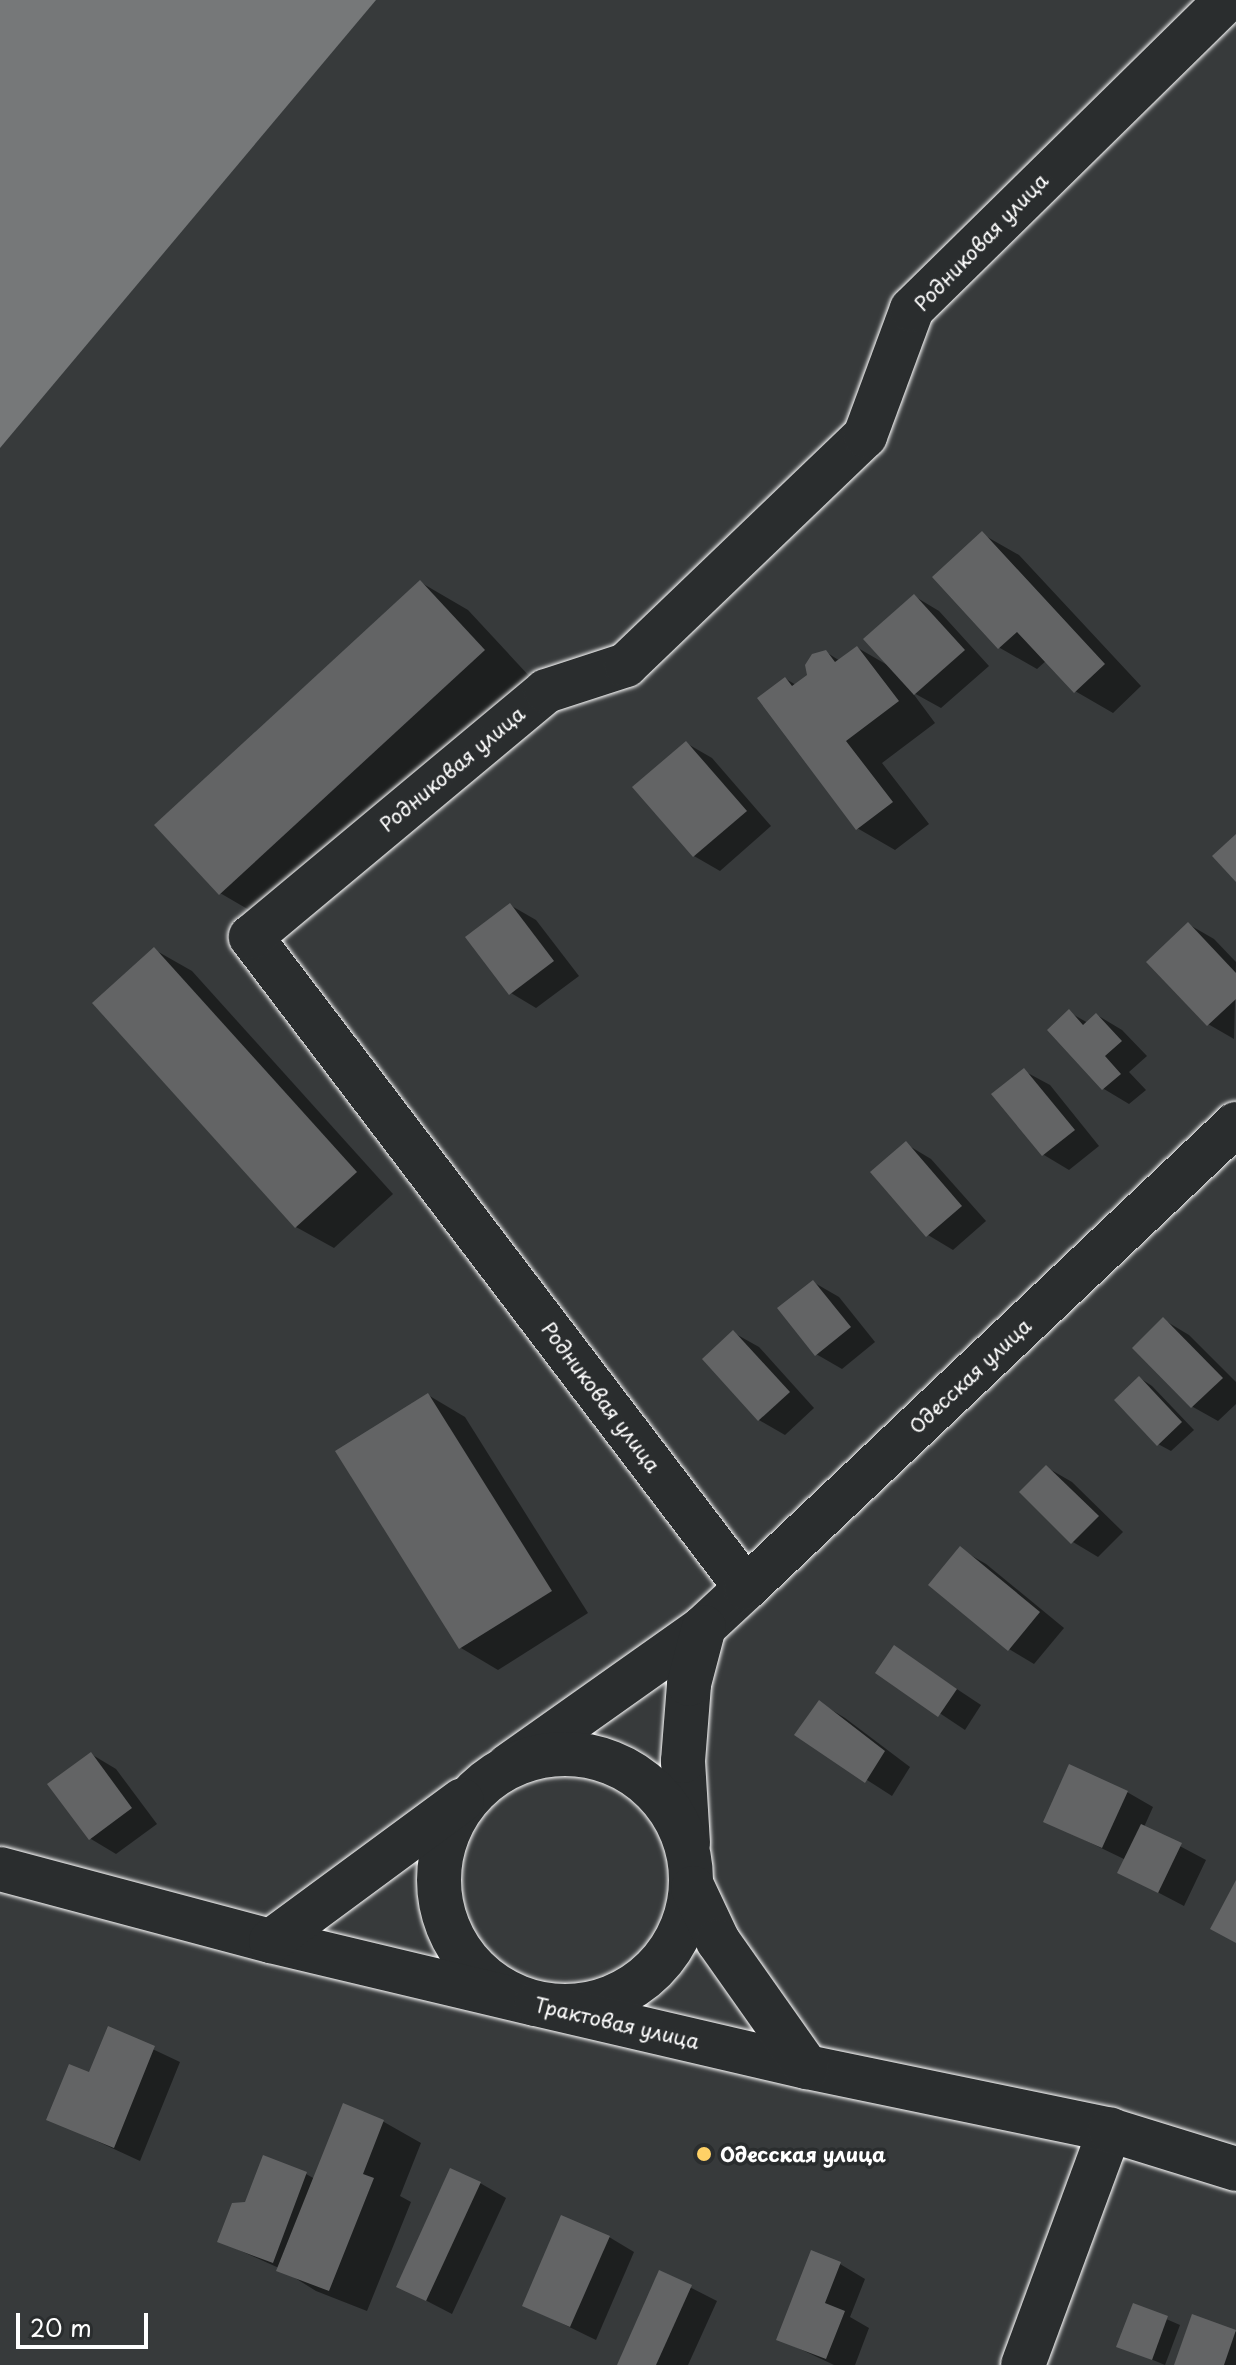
<!DOCTYPE html>
<html>
<head>
<meta charset="utf-8">
<style>
	body { margin:0 }
	#map { position:relative; width:1236px; height:2365px; overflow:hidden; background:#373a3b; font-family:"Playpen Sans",sans-serif }
	div>[style] { position:absolute }
	.water>* { inset:0; background:#767879 }
	.shadow>* { inset:0; background:#0007 }
	.building>* { inset:0; background:#636465 }
	.roads { filter:drop-shadow(0 0 2px #fff) drop-shadow(0 0 2px #fff) }
	.street>* { height:44px; margin:-22px; padding:0 22px; transform-origin:22px; border-radius:22px; background:#2a2d2e }
	.secondary>* { height:44px; margin:-22px; padding:0 22px; transform-origin:22px; border-radius:22px; background:#2a2d2e }
	.primary>* { height:44px; margin:-22px; padding:0 22px; transform-origin:22px; border-radius:22px; background:#2a2d2e }
	.primary>.ring { margin:-22px; padding:0; box-sizing:content-box; background:none; border:44px solid #2a2d2e; border-radius:50% }
	.dots>* { width:22px; height:22px; translate:-50% -50%; box-sizing:border-box; border:4px solid #2a2d2e; border-radius:50% }
	span { translate:-50% -50%; white-space:nowrap; text-align:center; line-height:1.15; -webkit-text-stroke:7px #2a2d2e; paint-order:stroke }
	.street-label { font-size:20px; color:#fff }
	.poi-label { font-size:20px; color:#fff; font-weight:700 }
	.left { translate:0 -50%; text-align:left }
	.scale { position:absolute; left:16px; top:2313px; width:132px; height:36px; box-sizing:border-box; border:4px solid #fff; border-top:0; padding-left:10px; font-size:24px; line-height:28px; white-space:nowrap; color:#fff; -webkit-text-stroke:6px #2a2d2e; paint-order:stroke }
</style>
</head>
<body>
<div id="map">
	<div class="water">
		<div style="clip-path:polygon(0 0,376px 0,0 448px)"></div>
	</div>
	<div class="shadow">
		<div style="clip-path:polygon(982px 534px,1019px 555px,1141px 686px,1113px 713px,1075px 691px,1047px 660px,1037px 669px,1000px 648px,934px 577px)"></div>
		<div style="clip-path:polygon(420px 582px,468px 610px,531px 678px,268px 921px,220px 893px)"></div>
		<div style="clip-path:polygon(914px 596px,939px 611px,989px 666px,941px 708px,912px 692px,935px 723px,882px 763px,929px 824px,895px 850px,857px 828px,786px 679px,796px 685px,809px 676px,826px 652px,840px 661px,858px 648px,889px 666px)"></div>
		<div style="clip-path:polygon(686px 743px,712px 758px,771px 826px,720px 871px,694px 856px)"></div>
		<div style="clip-path:polygon(510px 905px,536px 920px,579px 976px,536px 1008px,511px 993px)"></div>
		<div style="clip-path:polygon(1188px 924px,1214px 939px,1236px 962px,1234px 1039px,1208px 1024px)"></div>
		<div style="clip-path:polygon(155px 950px,192px 971px,393px 1194px,334px 1248px,296px 1227px)"></div>
		<div style="clip-path:polygon(1069px 1012px,1088px 1023px,1097px 1015px,1122px 1030px,1147px 1056px,1129px 1072px,1146px 1090px,1129px 1104px,1104px 1089px,1049px 1030px)"></div>
		<div style="clip-path:polygon(1024px 1071px,1050px 1085px,1099px 1146px,1069px 1170px,1044px 1155px,994px 1095px)"></div>
		<div style="clip-path:polygon(906px 1144px,931px 1159px,986px 1221px,953px 1250px,928px 1235px)"></div>
		<div style="clip-path:polygon(813px 1282px,839px 1297px,875px 1342px,842px 1369px,816px 1354px)"></div>
		<div style="clip-path:polygon(1164px 1320px,1189px 1335px,1236px 1382px,1236px 1404px,1218px 1421px,1193px 1407px,1135px 1348px)"></div>
		<div style="clip-path:polygon(734px 1333px,759px 1347px,814px 1408px,785px 1435px,759px 1420px)"></div>
		<div style="clip-path:polygon(1140px 1378px,1152px 1386px,1194px 1430px,1171px 1451px,1158px 1444px)"></div>
		<div style="clip-path:polygon(428px 1395px,465px 1417px,588px 1613px,498px 1670px,461px 1648px,337px 1452px)"></div>
		<div style="clip-path:polygon(1046px 1467px,1072px 1482px,1123px 1532px,1098px 1557px,1073px 1542px)"></div>
		<div style="clip-path:polygon(960px 1549px,986px 1564px,1064px 1628px,1034px 1664px,1009px 1649px)"></div>
		<div style="clip-path:polygon(895px 1648px,981px 1705px,965px 1730px,878px 1672px)"></div>
		<div style="clip-path:polygon(820px 1703px,845px 1718px,910px 1767px,892px 1796px,797px 1735px)"></div>
		<div style="clip-path:polygon(91px 1754px,116px 1769px,157px 1824px,116px 1854px,91px 1839px)"></div>
		<div style="clip-path:polygon(1127px 1792px,1153px 1807px,1144px 1827px,1206px 1860px,1184px 1906px,1119px 1872px,1126px 1860px,1045px 1821px)"></div>
		<div style="clip-path:polygon(110px 2029px,180px 2062px,140px 2161px,49px 2119px,90px 2074px)"></div>
		<div style="clip-path:polygon(344px 2106px,384px 2122px,421px 2143px,400px 2196px,411px 2202px,367px 2311px,316px 2291px,279px 2268px,219px 2241px,247px 2204px,306px 2174px,315px 2179px)"></div>
		<div style="clip-path:polygon(480px 2183px,506px 2198px,452px 2314px,398px 2286px)"></div>
		<div style="clip-path:polygon(609px 2237px,634px 2252px,596px 2340px,524px 2305px)"></div>
		<div style="clip-path:polygon(840px 2264px,865px 2279px,850px 2317px,869px 2328px,855px 2365px,834px 2365px,779px 2339px)"></div>
		<div style="clip-path:polygon(660px 2272px,717px 2301px,688px 2365px,619px 2365px)"></div>
		<div style="clip-path:polygon(1134px 2305px,1180px 2325px,1165px 2365px,1119px 2346px)"></div>
		<div style="clip-path:polygon(1194px 2316px,1236px 2332px,1236px 2365px,1176px 2365px)"></div>
	</div>
	<div class="building">
		<div style="clip-path:polygon(982px 531px,1105px 664px,1074px 693px,1017px 632px,998px 649px,932px 577px)"></div>
		<div style="clip-path:polygon(420px 580px,485px 650px,219px 895px,154px 825px)"></div>
		<div style="clip-path:polygon(914px 594px,965px 650px,914px 695px,863px 639px)"></div>
		<div style="clip-path:polygon(857px 646px,899px 701px,846px 741px,893px 802px,856px 830px,757px 698px,785px 677px,792px 686px,807px 675px,805px 665px,812px 654px,826px 650px,835px 662px)"></div>
		<div style="clip-path:polygon(686px 741px,747px 811px,693px 857px,632px 787px)"></div>
		<div style="clip-path:polygon(1236px 834px,1236px 882px,1212px 856px)"></div>
		<div style="clip-path:polygon(510px 903px,554px 961px,509px 995px,465px 937px)"></div>
		<div style="clip-path:polygon(1188px 922px,1236px 973px,1236px 999px,1207px 1026px,1146px 962px)"></div>
		<div style="clip-path:polygon(154px 947px,357px 1172px,295px 1228px,92px 1003px)"></div>
		<div style="clip-path:polygon(1069px 1009px,1083px 1025px,1096px 1013px,1122px 1041px,1105px 1056px,1121px 1074px,1102px 1090px,1047px 1030px)"></div>
		<div style="clip-path:polygon(1024px 1068px,1075px 1130px,1042px 1156px,991px 1094px)"></div>
		<div style="clip-path:polygon(906px 1141px,962px 1206px,926px 1237px,870px 1172px)"></div>
		<div style="clip-path:polygon(813px 1280px,851px 1327px,815px 1356px,777px 1308px)"></div>
		<div style="clip-path:polygon(1163px 1317px,1223px 1378px,1191px 1408px,1132px 1348px)"></div>
		<div style="clip-path:polygon(733px 1330px,790px 1392px,758px 1421px,702px 1359px)"></div>
		<div style="clip-path:polygon(1139px 1376px,1182px 1422px,1157px 1446px,1114px 1400px)"></div>
		<div style="clip-path:polygon(428px 1393px,552px 1591px,459px 1649px,335px 1451px)"></div>
		<div style="clip-path:polygon(1046px 1465px,1099px 1516px,1071px 1544px,1019px 1492px)"></div>
		<div style="clip-path:polygon(960px 1546px,1040px 1612px,1008px 1651px,928px 1585px)"></div>
		<div style="clip-path:polygon(894px 1645px,957px 1689px,938px 1717px,875px 1673px)"></div>
		<div style="clip-path:polygon(819px 1700px,885px 1751px,865px 1783px,794px 1735px)"></div>
		<div style="clip-path:polygon(91px 1752px,132px 1808px,89px 1840px,47px 1784px)"></div>
		<div style="clip-path:polygon(1069px 1764px,1128px 1791px,1102px 1848px,1043px 1822px)"></div>
		<div style="clip-path:polygon(1141px 1824px,1182px 1843px,1158px 1893px,1117px 1873px)"></div>
		<div style="clip-path:polygon(1236px 1880px,1236px 1943px,1210px 1929px)"></div>
		<div style="clip-path:polygon(108px 2026px,155px 2046px,114px 2148px,46px 2120px,69px 2064px,89px 2072px)"></div>
		<div style="clip-path:polygon(343px 2103px,384px 2120px,363px 2174px,374px 2178px,329px 2291px,276px 2271px)"></div>
		<div style="clip-path:polygon(263px 2155px,307px 2172px,273px 2263px,217px 2242px,232px 2203px,245px 2202px)"></div>
		<div style="clip-path:polygon(450px 2168px,481px 2182px,426px 2301px,396px 2287px)"></div>
		<div style="clip-path:polygon(561px 2215px,610px 2236px,570px 2327px,522px 2306px)"></div>
		<div style="clip-path:polygon(811px 2250px,841px 2262px,825px 2303px,845px 2311px,826px 2359px,776px 2340px)"></div>
		<div style="clip-path:polygon(659px 2270px,692px 2285px,656px 2365px,617px 2365px)"></div>
		<div style="clip-path:polygon(1133px 2303px,1168px 2316px,1152px 2360px,1116px 2347px)"></div>
		<div style="clip-path:polygon(1192px 2314px,1236px 2330px,1224px 2365px,1174px 2365px)"></div>
	</div>
	<div class="roads">
		<div class="street">
			<div style="left:704px;top:1627px;width:57px;rotate:-42.9deg"></div>
			<div style="left:746px;top:1588px;width:818px;rotate:-127.25deg"></div>
			<div style="left:251px;top:937px;width:384px;rotate:-39.8deg"></div>
			<div style="left:546px;top:691px;width:84px;rotate:-18deg"></div>
			<div style="left:626px;top:665px;width:331px;rotate:-43.8deg"></div>
			<div style="left:865px;top:436px;width:135px;rotate:-69.7deg"></div>
			<div style="left:912px;top:309px;width:441px;rotate:-44.5deg"></div>
			<div style="left:1023px;top:2365px;width:251px;rotate:-69.7deg"></div>
		</div>
		<div class="secondary">
			<div style="left:746px;top:1588px;width:675px;rotate:-43.44deg"></div>
			<div style="left:508px;top:1766px;width:240px;rotate:-35.3deg"></div>
			<div style="left:688px;top:1843px;width:82px;rotate:-93.5deg"></div>
			<div style="left:683px;top:1761px;width:77px;rotate:-85.5deg"></div>
			<div style="left:689px;top:1684px;width:59px;rotate:-75.3deg"></div>
		</div>
		<div class="primary">
			<div class="ring" style="left:439px;top:1754px;width:208px;height:208px"></div>
			<div style="left:0;top:1869px;width:280px;rotate:14.9deg"></div>
			<div style="left:271px;top:1941px;width:272px;rotate:13.4deg"></div>
			<div style="left:536px;top:2004px;width:278px;rotate:13.1deg"></div>
			<div style="left:807px;top:2067px;width:309px;rotate:11.7deg"></div>
			<div style="left:1110px;top:2130px;width:132px;rotate:17.2deg"></div>
			<div style="left:693px;top:1888px;width:59px;rotate:64.7deg"></div>
			<div style="left:718px;top:1941px;width:154px;rotate:54.8deg"></div>
			<div style="left:271px;top:1941px;width:237px;rotate:-36.4deg"></div>
		</div>
	</div>
	<div class="dots">
		<div style="left:704px;top:2154px;background:#ffd166"></div>
	</div>
	<div class="street-label">
		<span style="left:981px;top:242px;rotate:-46deg">Родниковая улица</span>
		<span style="left:452px;top:769px;rotate:-40deg">Родниковая улица</span>
		<span style="left:970px;top:1376px;rotate:-43deg">Одесская улица</span>
		<span style="left:601px;top:1397px;rotate:53deg">Родниковая улица</span>
		<span style="left:617px;top:2023px;rotate:13deg">Трактовая улица</span>
	</div>
	<div class="poi-label">
		<span class="left" style="left:720px;top:2154px">Одесская улица</span>
	</div>
	<div class="scale">20 m</div>
</div>
</body>
</html>
